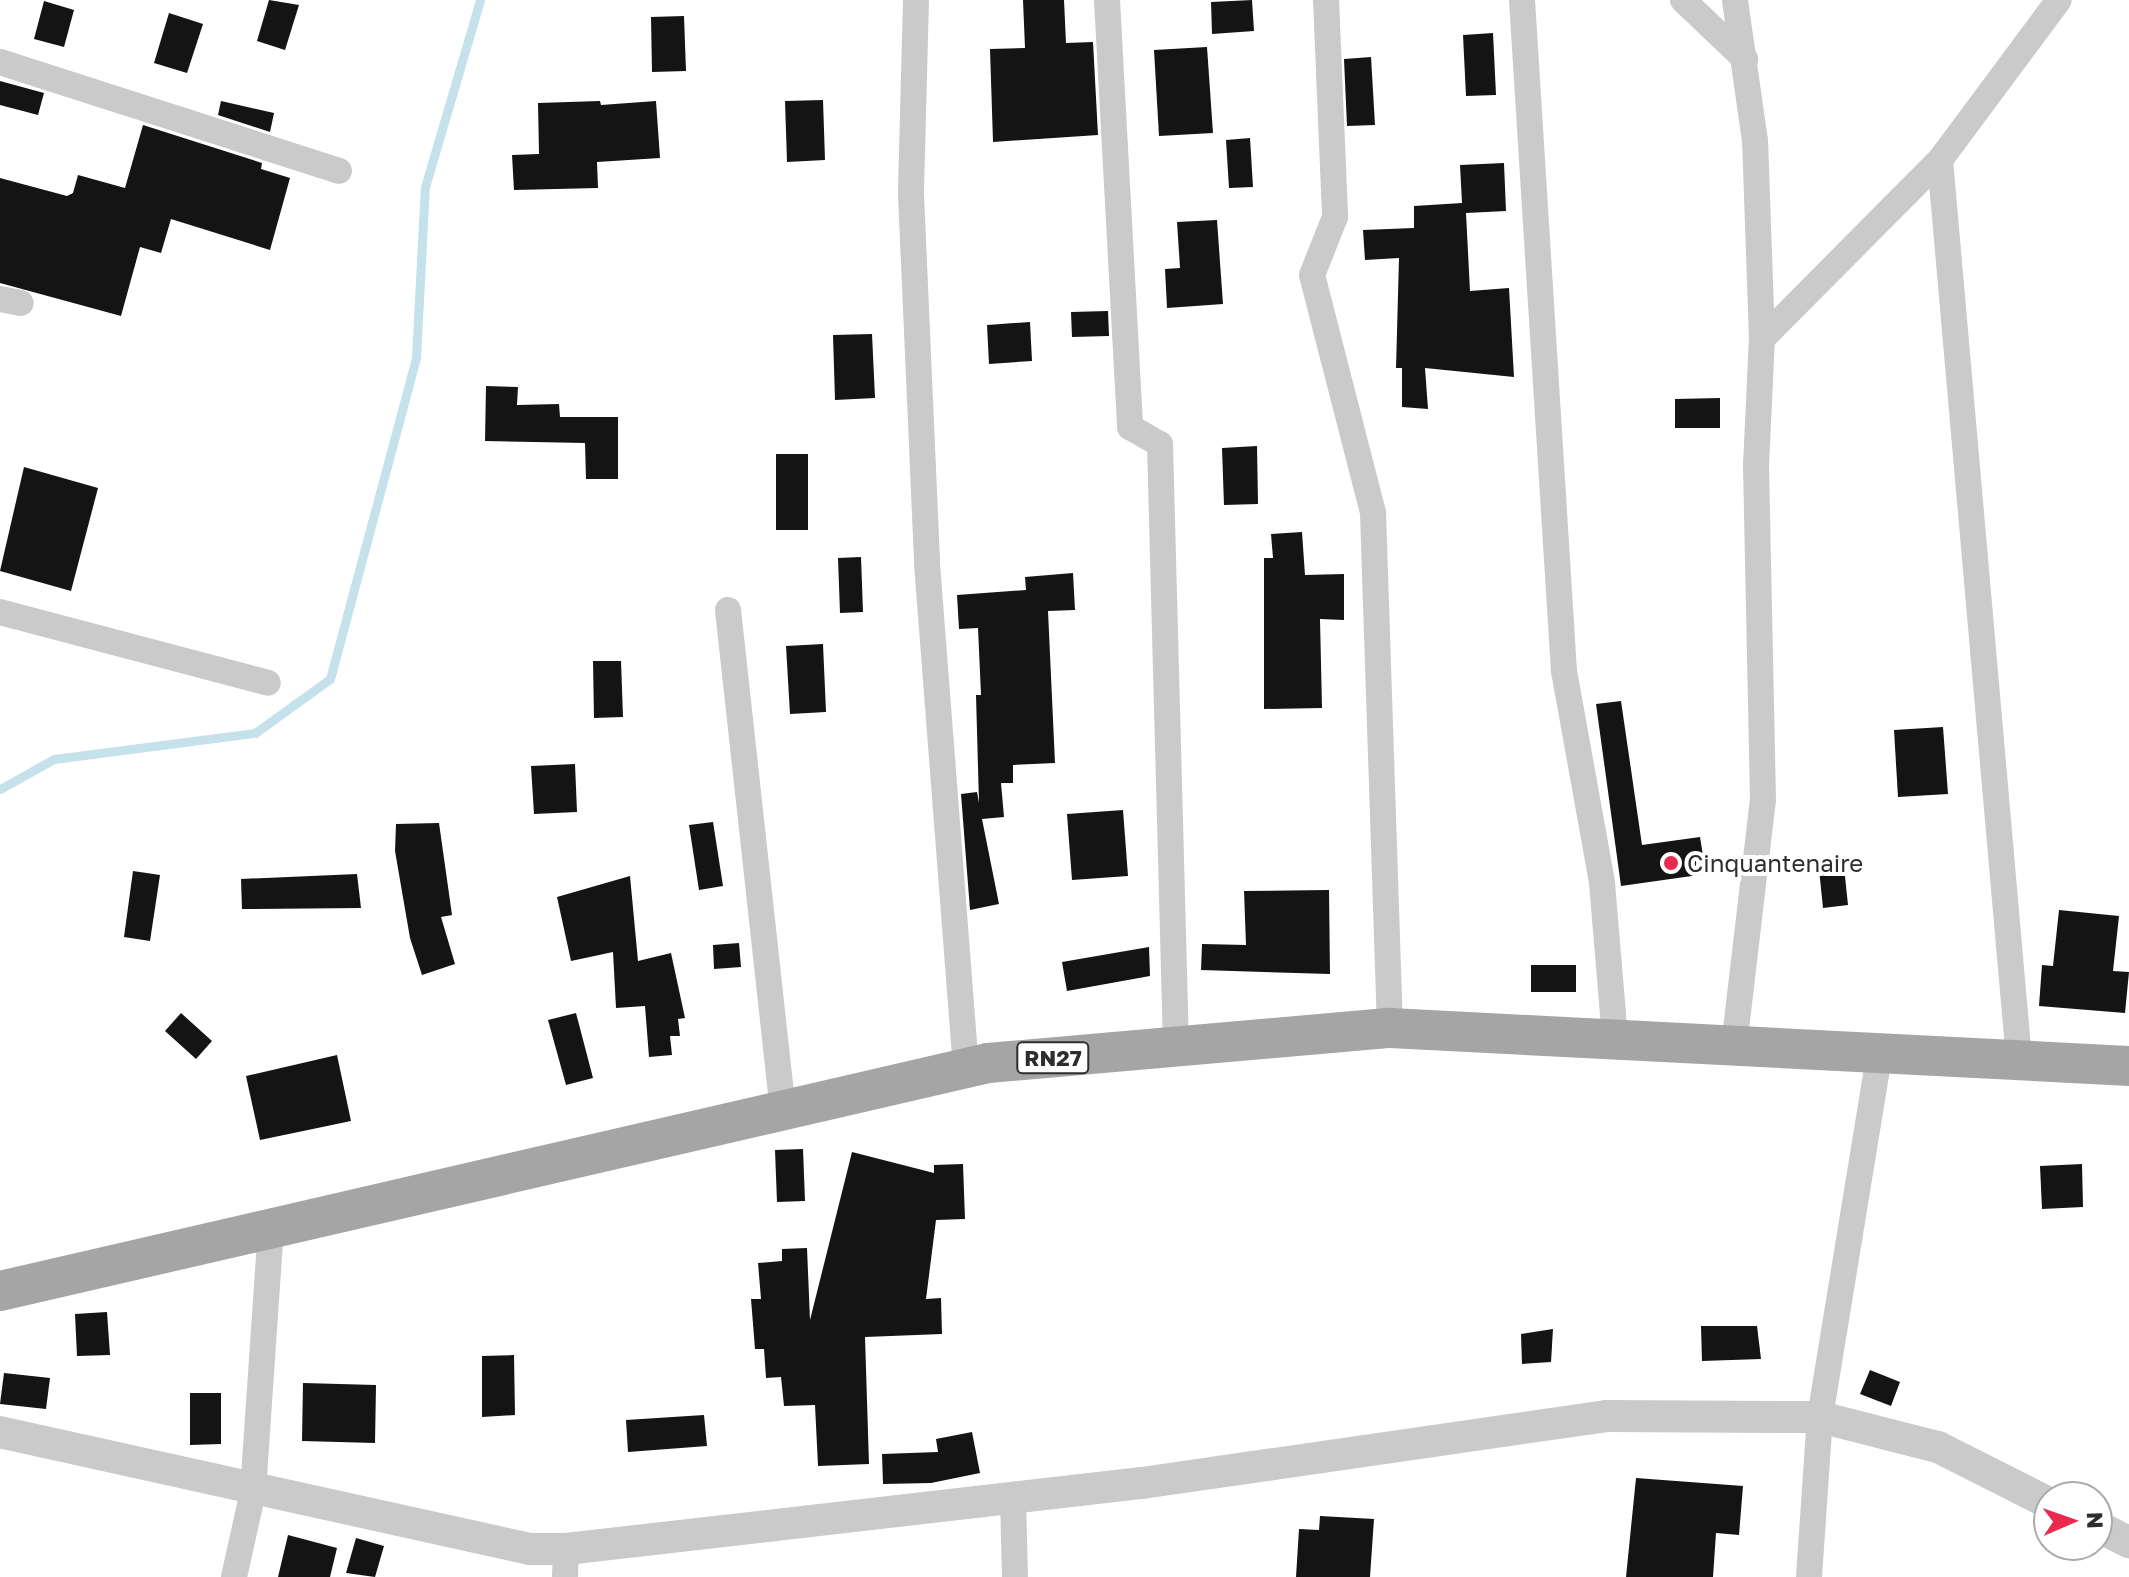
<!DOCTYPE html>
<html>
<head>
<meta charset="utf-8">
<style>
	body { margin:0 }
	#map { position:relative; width:2129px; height:1577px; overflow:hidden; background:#fff; font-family:"Golos Text",sans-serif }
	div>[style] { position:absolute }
	.stream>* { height:9px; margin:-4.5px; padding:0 4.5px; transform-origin:4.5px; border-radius:4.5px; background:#c5e1eb }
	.building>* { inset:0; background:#141414 }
	.minor>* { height:26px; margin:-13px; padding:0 13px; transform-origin:13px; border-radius:13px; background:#cacaca }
	.tertiary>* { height:32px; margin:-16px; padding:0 16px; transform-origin:16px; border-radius:16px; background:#cacaca }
	.primary>* { height:40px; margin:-20px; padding:0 20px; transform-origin:20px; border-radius:20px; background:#a5a5a5 }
	.dots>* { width:22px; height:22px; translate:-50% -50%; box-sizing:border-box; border:4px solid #fff; border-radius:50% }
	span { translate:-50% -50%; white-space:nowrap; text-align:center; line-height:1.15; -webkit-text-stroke:8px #fff; paint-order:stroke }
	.shield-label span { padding:2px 6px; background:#fff; border:2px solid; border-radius:6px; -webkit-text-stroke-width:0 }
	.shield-label { font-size:22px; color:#2d2d2d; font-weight:700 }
	.poi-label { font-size:24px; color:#2d2d2d }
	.left { translate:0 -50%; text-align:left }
	.north { position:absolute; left:2033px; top:1481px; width:80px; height:80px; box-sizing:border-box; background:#fff; border:2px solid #ababab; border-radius:50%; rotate:88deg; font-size:22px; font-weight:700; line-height:32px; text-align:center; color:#2d2d2d }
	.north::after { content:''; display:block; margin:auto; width:28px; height:36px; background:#e9294d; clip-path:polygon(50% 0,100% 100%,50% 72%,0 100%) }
</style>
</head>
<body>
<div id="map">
	<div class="stream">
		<div style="left:0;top:789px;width:62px;rotate:-29.1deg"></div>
		<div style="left:54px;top:759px;width:203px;rotate:-7.4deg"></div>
		<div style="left:255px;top:733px;width:92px;rotate:-35.8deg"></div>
		<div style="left:330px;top:679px;width:333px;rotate:-75deg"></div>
		<div style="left:416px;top:357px;width:170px;rotate:-87deg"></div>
		<div style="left:425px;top:187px;width:195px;rotate:-73.6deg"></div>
	</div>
	<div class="building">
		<div style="clip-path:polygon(269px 0,299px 5px,285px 50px,257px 41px)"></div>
		<div style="clip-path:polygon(1023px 0,1064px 0,1066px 43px,1093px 42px,1098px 135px,993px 142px,990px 49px,1025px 48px)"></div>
		<div style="clip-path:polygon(1252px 0,1254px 31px,1212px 34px,1211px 2px)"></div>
		<div style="clip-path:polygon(44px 1px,74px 10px,64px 47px,34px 39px)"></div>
		<div style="clip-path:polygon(169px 13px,203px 24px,187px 73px,154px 63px)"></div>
		<div style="clip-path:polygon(684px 16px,686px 71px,652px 72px,651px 17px)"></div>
		<div style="clip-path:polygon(1493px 33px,1496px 95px,1466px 96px,1463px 35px)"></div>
		<div style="clip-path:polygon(1207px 47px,1213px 133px,1159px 136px,1154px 50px)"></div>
		<div style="clip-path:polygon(1371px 57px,1375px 125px,1347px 126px,1344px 59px)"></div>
		<div style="clip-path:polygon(0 81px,44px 93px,38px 115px,0 105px)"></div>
		<div style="clip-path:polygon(823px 100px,825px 160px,787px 162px,785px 101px)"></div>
		<div style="clip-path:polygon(221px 101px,274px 113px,270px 132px,218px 115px)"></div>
		<div style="clip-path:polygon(600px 101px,601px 105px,656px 101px,660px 158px,597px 162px,598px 188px,514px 190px,512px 155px,539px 154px,538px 103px)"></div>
		<div style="clip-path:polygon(143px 125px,262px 163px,261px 169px,290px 178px,270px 250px,171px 219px,161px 253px,140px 247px,121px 316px,0 283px,0 178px,67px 196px,73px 193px,78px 175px,125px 188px)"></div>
		<div style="clip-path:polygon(1250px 138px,1253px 187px,1229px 188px,1226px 140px)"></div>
		<div style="clip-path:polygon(1504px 163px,1506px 211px,1466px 213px,1470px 291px,1509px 288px,1514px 377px,1425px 368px,1428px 409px,1402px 407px,1402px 368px,1396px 368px,1399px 258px,1365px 260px,1363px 230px,1414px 228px,1414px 206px,1462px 203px,1460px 165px)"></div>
		<div style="clip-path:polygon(1217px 220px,1223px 304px,1167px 308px,1165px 269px,1180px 268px,1177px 222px)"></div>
		<div style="clip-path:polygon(1108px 311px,1109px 336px,1072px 337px,1071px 312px)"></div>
		<div style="clip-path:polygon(1030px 322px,1032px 361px,989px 364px,987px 325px)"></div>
		<div style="clip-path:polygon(872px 334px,875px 398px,835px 400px,833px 335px)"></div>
		<div style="clip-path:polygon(486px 386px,518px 387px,517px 405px,559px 404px,560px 417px,618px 417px,618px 479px,586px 479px,585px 443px,485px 441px)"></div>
		<div style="clip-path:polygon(1720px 398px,1720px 428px,1675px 428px,1675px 399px)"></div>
		<div style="clip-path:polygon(1257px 446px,1258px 504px,1224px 505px,1222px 448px)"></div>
		<div style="clip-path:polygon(776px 454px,808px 454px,808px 530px,776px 530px)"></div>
		<div style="clip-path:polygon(24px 467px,98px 488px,71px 591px,0 571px)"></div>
		<div style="clip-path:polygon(1302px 532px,1305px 575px,1344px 574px,1344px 620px,1320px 619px,1322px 708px,1264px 709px,1264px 558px,1273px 558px,1271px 534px)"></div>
		<div style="clip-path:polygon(861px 557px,863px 612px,840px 613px,838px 558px)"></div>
		<div style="clip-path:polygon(1073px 573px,1075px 610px,1048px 611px,1055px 763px,1013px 765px,1013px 783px,1001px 783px,1004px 817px,982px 819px,999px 904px,970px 910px,961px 794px,977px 792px,979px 803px,976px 695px,981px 695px,978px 628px,959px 629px,957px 595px,1026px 590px,1025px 577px)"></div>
		<div style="clip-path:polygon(823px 644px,826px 712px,790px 714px,786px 646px)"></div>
		<div style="clip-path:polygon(593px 661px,621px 661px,623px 717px,594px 718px)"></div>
		<div style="clip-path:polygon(1621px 701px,1642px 845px,1700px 837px,1706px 874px,1621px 886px,1596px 704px)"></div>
		<div style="clip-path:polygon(1943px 727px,1948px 794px,1898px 797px,1894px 730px)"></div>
		<div style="clip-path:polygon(575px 764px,577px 812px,534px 814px,531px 766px)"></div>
		<div style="clip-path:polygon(1123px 810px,1128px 876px,1072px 880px,1067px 814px)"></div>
		<div style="clip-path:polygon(713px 822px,723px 886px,699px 890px,689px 825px)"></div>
		<div style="clip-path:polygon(439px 823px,452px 915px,441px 917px,455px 964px,422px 975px,410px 938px,395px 851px,396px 824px)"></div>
		<div style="clip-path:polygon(1844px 867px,1848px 905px,1823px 908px,1819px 869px)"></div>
		<div style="clip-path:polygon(133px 871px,160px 875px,150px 941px,124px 937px)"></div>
		<div style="clip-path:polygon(357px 874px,361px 908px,242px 909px,241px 879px)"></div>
		<div style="clip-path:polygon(630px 876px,638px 961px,671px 953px,685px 1018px,678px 1019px,680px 1036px,670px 1036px,672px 1055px,649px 1057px,645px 1006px,616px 1008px,613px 952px,571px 961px,557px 897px)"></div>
		<div style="clip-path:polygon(1329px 890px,1330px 974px,1201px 970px,1202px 944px,1246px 945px,1244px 891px)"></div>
		<div style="clip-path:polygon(2059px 910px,2119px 916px,2113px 971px,2129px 972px,2125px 1013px,2039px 1006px,2042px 965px,2053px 966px)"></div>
		<div style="clip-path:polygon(739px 943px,741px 967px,714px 969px,713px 945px)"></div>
		<div style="clip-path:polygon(1149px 947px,1150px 976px,1067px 991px,1062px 962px)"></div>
		<div style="clip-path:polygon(1531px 965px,1576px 965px,1576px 992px,1531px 992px)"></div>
		<div style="clip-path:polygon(181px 1013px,212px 1041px,196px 1059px,165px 1031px)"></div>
		<div style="clip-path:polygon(576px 1013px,593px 1078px,566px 1085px,548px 1020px)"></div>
		<div style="clip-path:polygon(337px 1055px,351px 1121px,260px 1140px,246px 1076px)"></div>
		<div style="clip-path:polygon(803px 1149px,805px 1201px,777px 1202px,775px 1150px)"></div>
		<div style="clip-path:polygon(852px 1152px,934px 1173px,934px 1165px,963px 1164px,965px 1219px,936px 1220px,926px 1299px,941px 1298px,942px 1334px,865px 1337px,869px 1464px,818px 1466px,815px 1405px,784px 1406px,781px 1377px,766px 1378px,764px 1349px,755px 1349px,751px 1299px,761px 1299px,758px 1263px,782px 1261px,782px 1249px,807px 1248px,810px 1320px)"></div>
		<div style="clip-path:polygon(2082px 1164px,2083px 1207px,2042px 1209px,2040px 1166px)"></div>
		<div style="clip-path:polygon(107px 1312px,110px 1355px,77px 1356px,75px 1314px)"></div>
		<div style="clip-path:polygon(1701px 1326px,1757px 1326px,1761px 1359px,1702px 1361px)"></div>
		<div style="clip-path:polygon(1553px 1329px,1551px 1362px,1522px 1364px,1521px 1334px)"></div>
		<div style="clip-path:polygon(514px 1355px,515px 1415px,482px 1417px,482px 1356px)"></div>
		<div style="clip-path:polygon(1870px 1370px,1900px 1382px,1891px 1406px,1860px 1394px)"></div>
		<div style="clip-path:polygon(4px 1373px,50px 1378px,46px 1409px,0 1404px)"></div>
		<div style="clip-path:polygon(303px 1383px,376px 1385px,375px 1443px,302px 1441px)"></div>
		<div style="clip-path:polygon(190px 1393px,221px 1393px,221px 1444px,190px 1445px)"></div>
		<div style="clip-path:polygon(704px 1415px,707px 1446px,628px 1452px,626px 1420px)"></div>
		<div style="clip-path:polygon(972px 1432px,980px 1473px,931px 1483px,883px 1484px,882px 1454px,938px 1452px,936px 1439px)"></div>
		<div style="clip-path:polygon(1636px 1478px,1743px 1486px,1739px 1535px,1716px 1533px,1713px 1577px,1626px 1577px)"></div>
		<div style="clip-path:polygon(1320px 1516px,1374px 1519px,1370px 1577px,1296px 1577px,1299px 1529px,1319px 1530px)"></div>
		<div style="clip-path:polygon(288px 1535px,337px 1548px,330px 1577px,278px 1577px)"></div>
		<div style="clip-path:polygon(356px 1538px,384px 1546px,375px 1577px,346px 1573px)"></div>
	</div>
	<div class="minor">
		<div style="left:916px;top:0;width:194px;rotate:91.5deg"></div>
		<div style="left:911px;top:194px;width:370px;rotate:87.5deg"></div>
		<div style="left:927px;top:564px;width:506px;rotate:85.58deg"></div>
		<div style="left:1107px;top:0;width:428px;rotate:86.9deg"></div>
		<div style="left:1130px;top:427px;width:34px;rotate:30deg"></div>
		<div style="left:1160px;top:444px;width:603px;rotate:88.48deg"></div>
		<div style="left:1326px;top:0;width:217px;rotate:87.6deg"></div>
		<div style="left:1335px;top:217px;width:62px;rotate:111.6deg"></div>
		<div style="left:1312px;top:275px;width:246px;rotate:75.6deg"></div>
		<div style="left:1373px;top:513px;width:515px;rotate:88.11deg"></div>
		<div style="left:1522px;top:0;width:672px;rotate:86.42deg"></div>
		<div style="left:1564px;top:671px;width:215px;rotate:79.8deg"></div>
		<div style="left:1602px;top:883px;width:157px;rotate:85.2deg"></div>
		<div style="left:1683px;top:0;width:86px;rotate:43.6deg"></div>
		<div style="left:0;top:62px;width:356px;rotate:17.8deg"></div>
		<div style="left:1940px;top:160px;width:903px;rotate:84.98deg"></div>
		<div style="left:0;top:299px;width:21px;rotate:11deg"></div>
		<div style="left:1762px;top:339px;width:252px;rotate:-45.2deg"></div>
		<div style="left:1940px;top:160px;width:199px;rotate:-53.4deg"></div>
		<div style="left:728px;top:610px;width:504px;rotate:83.74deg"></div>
		<div style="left:0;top:612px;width:277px;rotate:14.8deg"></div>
		<div style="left:1734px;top:1046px;width:248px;rotate:-83.3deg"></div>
		<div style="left:1763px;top:800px;width:335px;rotate:-91.2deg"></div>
		<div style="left:1756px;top:465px;width:126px;rotate:-87.3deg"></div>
		<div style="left:1762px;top:339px;width:198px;rotate:-92deg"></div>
		<div style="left:1755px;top:141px;width:142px;rotate:-98.1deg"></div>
		<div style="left:1013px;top:1497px;width:80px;rotate:88.6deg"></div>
		<div style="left:234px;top:1577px;width:88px;rotate:-77.5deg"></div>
		<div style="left:253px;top:1491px;width:264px;rotate:-86.1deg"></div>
		<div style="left:565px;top:1577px;width:28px;rotate:-88deg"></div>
		<div style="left:1809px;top:1577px;width:160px;rotate:-86.1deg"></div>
		<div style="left:1820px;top:1417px;width:370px;rotate:-80.7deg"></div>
	</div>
	<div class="tertiary">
		<div style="left:0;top:1432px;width:543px;rotate:12.45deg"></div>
		<div style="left:530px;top:1549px;width:36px"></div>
		<div style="left:566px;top:1549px;width:580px;rotate:-6.54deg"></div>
		<div style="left:1142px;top:1483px;width:469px;rotate:-8.2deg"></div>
		<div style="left:1606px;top:1416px;width:214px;rotate:0.3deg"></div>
		<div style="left:1820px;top:1417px;width:122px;rotate:14.3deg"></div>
		<div style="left:1938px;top:1447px;width:124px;rotate:26.8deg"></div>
		<div style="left:2097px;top:1526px;width:36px;rotate:27deg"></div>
	</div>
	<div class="primary">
		<div style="left:0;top:1291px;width:1014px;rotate:-12.99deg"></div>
		<div style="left:988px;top:1063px;width:404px;rotate:-5deg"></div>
		<div style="left:1390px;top:1028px;width:740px;rotate:2.94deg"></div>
	</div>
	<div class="dots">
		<div style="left:1671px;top:863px;background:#e9294d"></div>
	</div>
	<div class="shield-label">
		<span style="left:1053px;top:1058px">RN27</span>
	</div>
	<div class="poi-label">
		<span class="left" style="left:1687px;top:863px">Cinquantenaire</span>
	</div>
	<div class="north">N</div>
</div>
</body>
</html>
